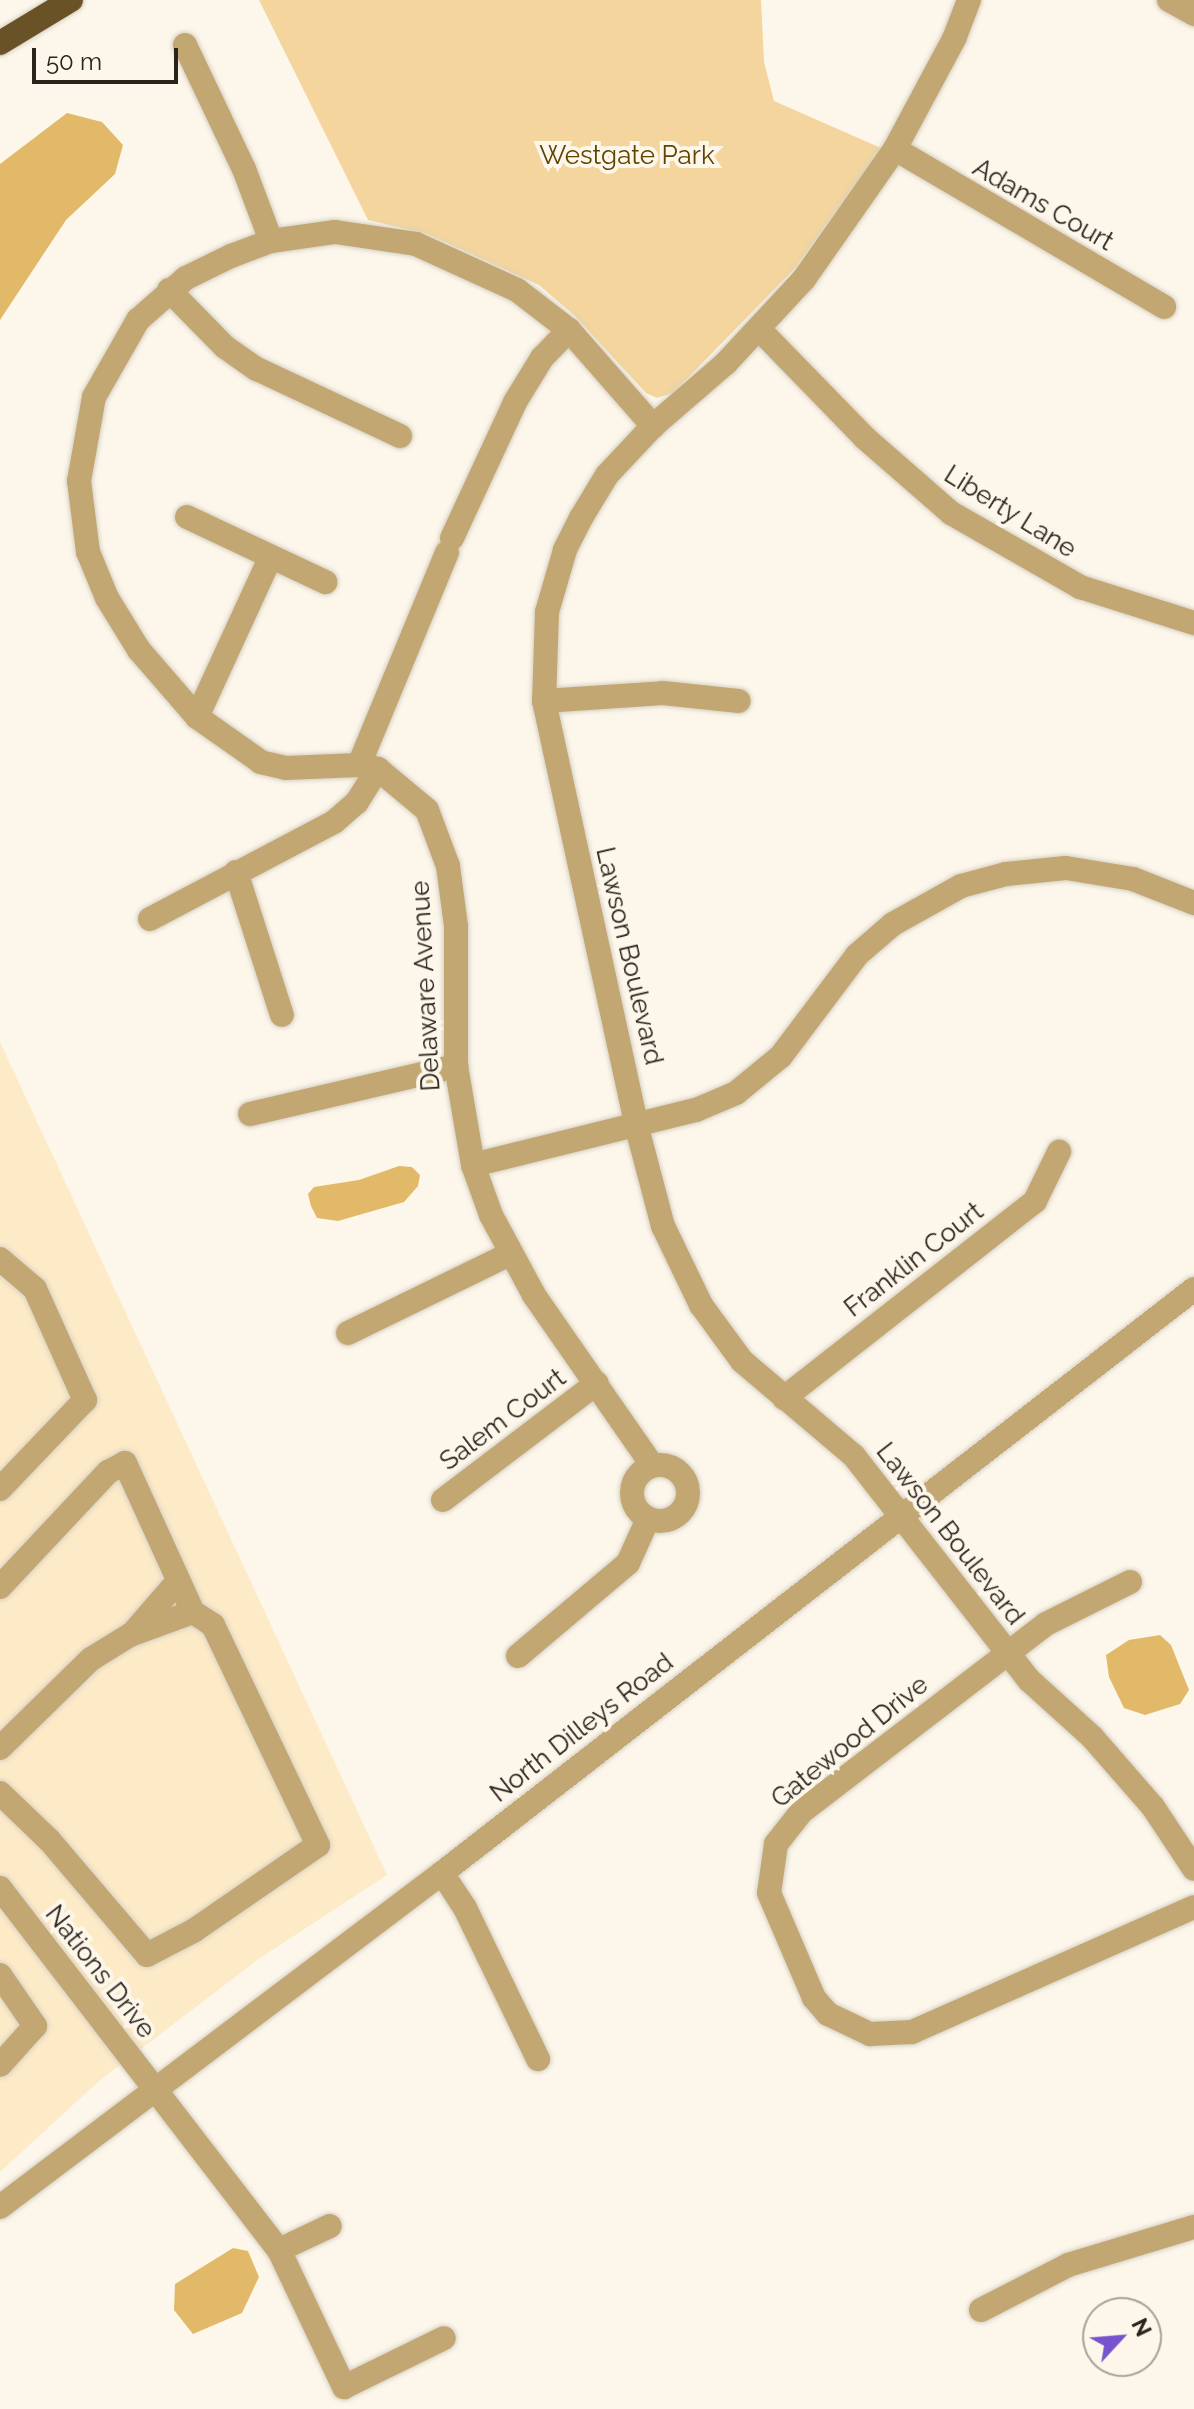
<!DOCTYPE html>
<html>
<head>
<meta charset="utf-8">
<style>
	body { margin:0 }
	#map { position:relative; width:1194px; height:2409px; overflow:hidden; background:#fdf7eb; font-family:Raleway,sans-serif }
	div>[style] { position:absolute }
	.built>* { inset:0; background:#fdeac6 }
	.green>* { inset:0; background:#f3d59d }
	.water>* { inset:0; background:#e2b968 }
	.roads { filter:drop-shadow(0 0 2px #d7d1c5) drop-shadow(0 0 2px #d7d1c5) }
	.minor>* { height:24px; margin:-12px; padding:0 12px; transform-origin:12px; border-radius:12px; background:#c3a773 }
	.minor>.ring { margin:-12px; padding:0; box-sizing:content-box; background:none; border:24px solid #c3a773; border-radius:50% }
	.highway>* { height:24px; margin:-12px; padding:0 12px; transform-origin:12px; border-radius:12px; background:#695326 }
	span { translate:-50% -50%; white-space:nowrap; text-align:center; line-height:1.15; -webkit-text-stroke:8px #fdf7eb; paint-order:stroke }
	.park-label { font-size:26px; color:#5f4400 }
	.street-label { font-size:26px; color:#292319 }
	.north { position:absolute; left:1082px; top:2297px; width:80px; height:80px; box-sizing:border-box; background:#fdf7eb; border:2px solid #a8a297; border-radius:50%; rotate:64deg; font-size:22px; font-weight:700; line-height:32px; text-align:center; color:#292319 }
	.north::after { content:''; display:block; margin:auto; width:28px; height:36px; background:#7753cd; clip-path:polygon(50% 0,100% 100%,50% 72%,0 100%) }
	.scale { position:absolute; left:32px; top:48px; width:146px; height:36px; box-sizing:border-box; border:4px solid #292319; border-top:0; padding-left:10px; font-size:24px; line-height:28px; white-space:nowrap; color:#292319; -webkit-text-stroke:6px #fdf7eb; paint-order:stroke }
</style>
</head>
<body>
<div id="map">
	<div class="built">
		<div style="clip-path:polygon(0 1042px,387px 1875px,260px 1958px,99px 2081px,0 2172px)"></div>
	</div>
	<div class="green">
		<div style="clip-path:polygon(259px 0,761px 0,764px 62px,774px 101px,881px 148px,796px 267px,673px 393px,657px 398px,646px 393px,574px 315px,539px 285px,427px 234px,368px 220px)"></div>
	</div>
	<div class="water">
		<div style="clip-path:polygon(67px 113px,102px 122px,123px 145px,115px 174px,66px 220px,0 320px,0 164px)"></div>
		<div style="clip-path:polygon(399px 1166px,412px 1167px,420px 1175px,418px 1186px,404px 1202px,338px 1221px,317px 1218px,311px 1206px,308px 1194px,314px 1187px,359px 1180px)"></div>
		<div style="clip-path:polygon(1160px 1635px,1171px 1645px,1189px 1690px,1180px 1704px,1145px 1715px,1124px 1708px,1109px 1677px,1106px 1655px,1129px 1640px)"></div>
		<div style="clip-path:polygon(233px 2248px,248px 2251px,259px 2277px,242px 2313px,193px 2334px,174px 2310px,175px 2284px)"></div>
	</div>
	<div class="roads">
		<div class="minor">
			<div style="left:969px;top:0;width:40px;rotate:111deg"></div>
			<div style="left:955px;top:37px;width:127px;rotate:118.2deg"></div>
			<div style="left:895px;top:149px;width:159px;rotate:125deg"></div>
			<div style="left:804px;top:279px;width:115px;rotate:132.9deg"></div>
			<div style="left:726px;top:363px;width:96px;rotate:139.2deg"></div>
			<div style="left:653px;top:426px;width:67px;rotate:133.2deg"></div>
			<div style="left:607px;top:475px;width:50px;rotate:121.2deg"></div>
			<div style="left:581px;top:518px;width:36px;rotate:117deg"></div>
			<div style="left:565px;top:550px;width:65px;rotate:106.2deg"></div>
			<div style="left:547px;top:612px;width:89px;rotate:91.9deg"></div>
			<div style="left:544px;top:701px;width:433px;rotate:77.7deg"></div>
			<div style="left:636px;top:1124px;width:106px;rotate:75.2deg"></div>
			<div style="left:663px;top:1226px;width:88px;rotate:64.3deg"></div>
			<div style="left:701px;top:1305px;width:69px;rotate:53.8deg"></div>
			<div style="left:742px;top:1361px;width:147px;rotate:40.3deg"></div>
			<div style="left:854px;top:1456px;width:284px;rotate:52deg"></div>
			<div style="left:1029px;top:1680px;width:85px;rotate:42.1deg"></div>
			<div style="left:1092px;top:1737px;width:93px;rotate:48.9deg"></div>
			<div style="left:1153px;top:1807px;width:74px;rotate:56.5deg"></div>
			<div style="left:1169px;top:0;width:29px;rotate:29deg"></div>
			<div style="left:185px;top:45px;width:137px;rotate:64.6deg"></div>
			<div style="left:244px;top:169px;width:77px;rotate:69.4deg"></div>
			<div style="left:895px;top:149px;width:312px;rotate:30.4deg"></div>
			<div style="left:169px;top:290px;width:80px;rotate:45.5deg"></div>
			<div style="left:225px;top:347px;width:39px;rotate:35deg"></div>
			<div style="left:257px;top:369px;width:158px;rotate:25.1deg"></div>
			<div style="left:759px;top:329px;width:152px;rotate:45.8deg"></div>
			<div style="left:865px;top:438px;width:114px;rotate:41.1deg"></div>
			<div style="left:951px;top:513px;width:149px;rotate:29.8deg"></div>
			<div style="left:1080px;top:587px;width:120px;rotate:17.5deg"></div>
			<div style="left:187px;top:517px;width:153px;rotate:25.2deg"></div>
			<div style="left:452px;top:538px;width:150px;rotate:-65.1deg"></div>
			<div style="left:515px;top:402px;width:52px;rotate:-58.5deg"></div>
			<div style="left:542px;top:358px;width:39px;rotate:-46deg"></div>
			<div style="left:544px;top:701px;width:119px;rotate:-3.8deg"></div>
			<div style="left:663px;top:693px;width:76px;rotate:6deg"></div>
			<div style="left:197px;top:717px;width:175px;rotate:-65.3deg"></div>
			<div style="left:359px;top:765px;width:230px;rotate:-67.5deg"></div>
			<div style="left:236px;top:872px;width:150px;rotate:72.2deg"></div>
			<div style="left:150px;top:919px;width:208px;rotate:-27.8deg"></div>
			<div style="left:334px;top:822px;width:30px;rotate:-41deg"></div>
			<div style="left:357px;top:802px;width:39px;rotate:-58deg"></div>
			<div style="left:250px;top:1114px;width:212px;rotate:-13.1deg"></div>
			<div style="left:473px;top:1165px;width:230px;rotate:-13.9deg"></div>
			<div style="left:696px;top:1110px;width:43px;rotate:-23deg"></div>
			<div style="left:736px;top:1093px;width:58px;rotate:-39.4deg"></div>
			<div style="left:781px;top:1056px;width:126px;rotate:-53deg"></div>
			<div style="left:857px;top:955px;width:48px;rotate:-40.7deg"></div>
			<div style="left:893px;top:924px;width:78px;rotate:-29.2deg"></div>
			<div style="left:961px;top:886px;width:47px;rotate:-14.9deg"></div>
			<div style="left:1006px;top:874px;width:60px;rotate:-5.7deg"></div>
			<div style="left:1066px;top:868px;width:68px;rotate:9.3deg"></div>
			<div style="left:1133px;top:879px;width:66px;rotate:21.5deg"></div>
			<div style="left:0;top:1259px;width:46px;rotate:40.6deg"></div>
			<div style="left:35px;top:1289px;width:122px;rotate:65.8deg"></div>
			<div style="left:85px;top:1400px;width:123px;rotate:133.7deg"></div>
			<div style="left:348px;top:1333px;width:180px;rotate:-26deg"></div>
			<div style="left:784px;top:1398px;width:319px;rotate:-38.1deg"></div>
			<div style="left:1035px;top:1201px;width:55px;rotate:-63.9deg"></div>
			<div style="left:652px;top:1465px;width:207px;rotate:-124.8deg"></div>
			<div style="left:534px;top:1295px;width:91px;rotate:-118.3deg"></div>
			<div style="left:491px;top:1215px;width:53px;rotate:-109.8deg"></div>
			<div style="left:473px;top:1165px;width:100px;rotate:-99.7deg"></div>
			<div style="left:456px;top:1066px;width:140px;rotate:-90deg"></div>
			<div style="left:456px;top:926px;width:61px;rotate:-97.6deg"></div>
			<div style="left:448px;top:866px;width:60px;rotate:-110.6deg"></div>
			<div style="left:427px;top:810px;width:64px;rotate:-140.1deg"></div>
			<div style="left:378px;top:769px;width:19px;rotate:-168deg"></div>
			<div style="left:359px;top:765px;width:73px;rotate:177.6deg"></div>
			<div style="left:286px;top:768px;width:26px;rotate:-167deg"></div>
			<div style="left:261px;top:762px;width:78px;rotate:-144.9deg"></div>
			<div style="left:197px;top:717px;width:89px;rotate:-130.9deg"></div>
			<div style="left:139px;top:650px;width:61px;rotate:-121.6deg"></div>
			<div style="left:107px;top:598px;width:50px;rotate:-112.4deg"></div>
			<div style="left:88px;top:552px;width:72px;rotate:-97.2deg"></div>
			<div style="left:79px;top:481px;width:85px;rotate:-79.9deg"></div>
			<div style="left:94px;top:397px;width:89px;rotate:-60.3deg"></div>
			<div style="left:138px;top:320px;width:64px;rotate:-41.2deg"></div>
			<div style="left:186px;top:278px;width:50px;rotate:-26.1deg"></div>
			<div style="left:231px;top:256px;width:43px;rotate:-20.6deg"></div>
			<div style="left:271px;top:241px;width:65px;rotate:-8deg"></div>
			<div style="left:335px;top:232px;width:82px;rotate:8.4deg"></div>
			<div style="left:416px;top:244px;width:111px;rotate:24.5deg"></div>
			<div style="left:517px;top:290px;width:66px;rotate:37.6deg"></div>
			<div style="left:569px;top:330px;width:128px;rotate:48.8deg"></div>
			<div class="ring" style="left:632px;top:1465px;width:32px;height:32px"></div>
			<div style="left:443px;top:1500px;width:193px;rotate:-37.2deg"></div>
			<div style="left:1130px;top:1582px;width:94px;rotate:153.4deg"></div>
			<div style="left:1046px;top:1624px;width:307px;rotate:142.5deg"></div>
			<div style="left:802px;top:1811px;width:42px;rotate:128.2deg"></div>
			<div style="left:776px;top:1844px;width:49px;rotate:98.1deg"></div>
			<div style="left:769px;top:1893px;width:114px;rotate:66.8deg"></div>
			<div style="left:814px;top:1998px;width:21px;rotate:49deg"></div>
			<div style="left:828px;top:2014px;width:47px;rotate:25.5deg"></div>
			<div style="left:870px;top:2034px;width:42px;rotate:-2.7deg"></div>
			<div style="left:912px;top:2032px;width:308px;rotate:-23.9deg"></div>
			<div style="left:0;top:1587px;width:158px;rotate:-46.8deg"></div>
			<div style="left:108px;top:1472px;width:19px;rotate:-28deg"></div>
			<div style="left:125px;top:1463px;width:164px;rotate:65.5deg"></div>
			<div style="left:193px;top:1612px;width:24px;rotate:33deg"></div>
			<div style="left:213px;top:1625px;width:244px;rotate:64.5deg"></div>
			<div style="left:318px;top:1845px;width:150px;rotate:145.4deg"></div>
			<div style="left:195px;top:1930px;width:54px;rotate:152.5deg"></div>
			<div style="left:147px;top:1955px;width:151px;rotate:-130.4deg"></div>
			<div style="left:49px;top:1840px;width:68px;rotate:-136.2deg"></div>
			<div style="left:132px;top:1634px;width:70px;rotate:-49deg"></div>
			<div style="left:518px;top:1656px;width:144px;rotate:-40.2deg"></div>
			<div style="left:628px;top:1563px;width:48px;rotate:-65.6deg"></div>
			<div style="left:0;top:1748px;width:127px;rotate:-44.4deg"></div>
			<div style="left:91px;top:1659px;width:46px;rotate:-31.6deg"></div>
			<div style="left:130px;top:1635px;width:67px;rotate:-20.1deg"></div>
			<div style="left:442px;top:1873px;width:42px;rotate:56.7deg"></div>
			<div style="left:465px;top:1908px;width:168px;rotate:64.2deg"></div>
			<div style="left:0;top:1888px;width:457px;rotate:52.4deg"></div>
			<div style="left:279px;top:2250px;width:152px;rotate:64.6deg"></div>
			<div style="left:344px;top:2387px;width:111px;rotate:-26.1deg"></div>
			<div style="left:0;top:1975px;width:62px;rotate:55.5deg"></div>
			<div style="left:35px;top:2026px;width:52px;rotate:131.9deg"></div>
			<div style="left:0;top:2207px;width:554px;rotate:-37.08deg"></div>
			<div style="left:442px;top:1873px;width:952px;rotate:-37.83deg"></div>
			<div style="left:279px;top:2250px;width:56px;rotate:-25.2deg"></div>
			<div style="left:981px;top:2310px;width:98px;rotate:-27.3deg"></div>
			<div style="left:1068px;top:2265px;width:132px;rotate:-16.8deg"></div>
		</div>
		<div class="highway">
			<div style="left:0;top:43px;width:83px;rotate:-31.2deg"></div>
		</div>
	</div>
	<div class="park-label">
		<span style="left:627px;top:156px">Westgate Park</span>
	</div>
	<div class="street-label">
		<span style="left:1043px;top:205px;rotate:30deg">Adams Court</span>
		<span style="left:1010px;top:512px;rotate:32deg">Liberty Lane</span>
		<span style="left:629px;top:956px;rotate:77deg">Lawson Boulevard</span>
		<span style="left:426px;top:986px;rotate:-93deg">Delaware Avenue</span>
		<span style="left:914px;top:1260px;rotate:-38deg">Franklin Court</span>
		<span style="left:503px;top:1420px;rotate:-37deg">Salem Court</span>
		<span style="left:950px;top:1534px;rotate:52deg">Lawson Boulevard</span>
		<span style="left:582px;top:1728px;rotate:-38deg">North Dilleys Road</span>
		<span style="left:850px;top:1742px;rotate:-39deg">Gatewood Drive</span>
		<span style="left:100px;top:1972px;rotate:52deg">Nations Drive</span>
	</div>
	<div class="north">N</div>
	<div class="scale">50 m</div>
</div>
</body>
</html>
